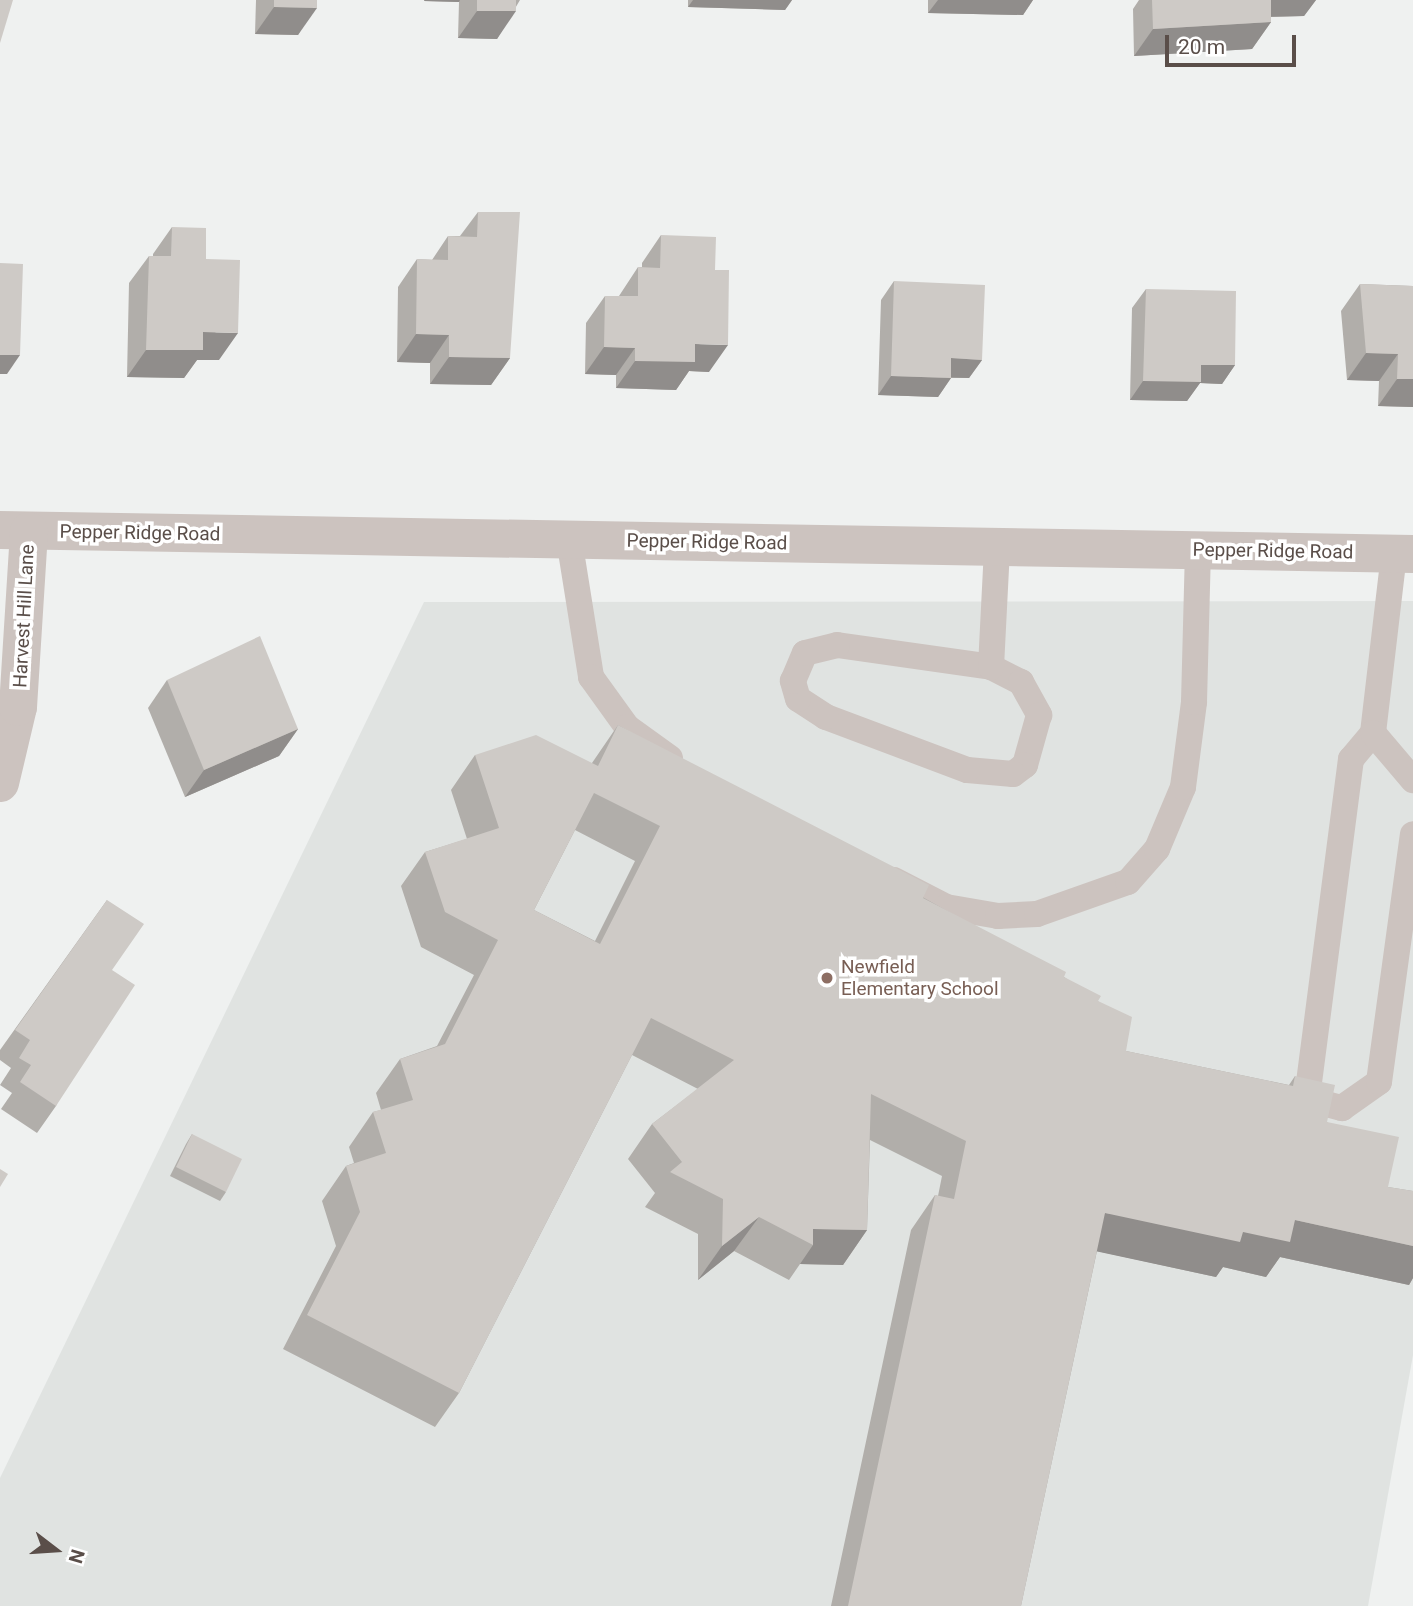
<!DOCTYPE html>
<html>
<head>
<meta charset="utf-8">
<style>
	body { margin:0 }
	#map { position:relative; width:1413px; height:1606px; overflow:hidden; background:#eff1f0; font-family:Roboto,sans-serif }
	div>[style] { position:absolute }
	.education>* { inset:0; background:#e0e3e1 }
	.service>* { height:26px; margin:-13px; padding:0 13px; transform-origin:13px; border-radius:13px; background:#ccc3bf }
	.minor>* { height:38px; margin:-19px; padding:0 19px; transform-origin:19px; border-radius:19px; background:#ccc3bf }
	.wall>* { inset:0; background:#b1aeaa }
	.shaded-wall>* { inset:0; background:#908d8b }
	.building>* { inset:0; background:#cecac6 }
	.dots>* { width:19px; height:19px; translate:-50% -50%; box-sizing:border-box; border:4px solid #fff; border-radius:50% }
	span { translate:-50% -50%; white-space:nowrap; text-align:center; line-height:1.15; -webkit-text-stroke:7px #fff; paint-order:stroke }
	.street-label { font-size:19px; color:#5a4e49 }
	.education-label { font-size:19px; color:#785e54 }
	.left { translate:0 -50%; text-align:left }
	.north { position:absolute; left:21px; top:1515px; width:70px; height:70px; -webkit-text-stroke:5px #fff; paint-order:stroke; rotate:107deg; font-size:19px; font-weight:700; line-height:28px; text-align:center; color:#5a4e49 }
	.north::after { content:''; display:block; margin:auto; width:24px; height:32px; background:#5a4e49; clip-path:polygon(50% 0,100% 100%,50% 72%,0 100%) }
	.scale { position:absolute; left:1165px; top:35px; width:131px; height:32px; box-sizing:border-box; border:4px solid #5a4e49; border-top:0; padding-left:9px; font-size:21px; line-height:24px; white-space:nowrap; color:#5a4e49; -webkit-text-stroke:5px #fff; paint-order:stroke }
</style>
</head>
<body>
<div id="map">
	<div class="education">
		<div style="clip-path:polygon(1413px 601px,1413px 1355px,1368px 1606px,0 1606px,0 1478px,424px 602px)"></div>
	</div>
	<div class="service">
		<div style="left:569px;top:539px;width:140px;rotate:80.9deg"></div>
		<div style="left:591px;top:677px;width:62px;rotate:54.2deg"></div>
		<div style="left:627px;top:727px;width:53px;rotate:35.8deg"></div>
		<div style="left:1394px;top:554px;width:180px;rotate:96.7deg"></div>
		<div style="left:1373px;top:733px;width:34px;rotate:130deg"></div>
		<div style="left:1351px;top:759px;width:336px;rotate:97.4deg"></div>
		<div style="left:1308px;top:1092px;width:15px;rotate:42deg"></div>
		<div style="left:1319px;top:1102px;width:24px;rotate:15deg"></div>
		<div style="left:1342px;top:1108px;width:45px;rotate:-35.1deg"></div>
		<div style="left:1379px;top:1082px;width:250px;rotate:-82.2deg"></div>
		<div style="left:837px;top:645px;width:156px;rotate:8.1deg"></div>
		<div style="left:991px;top:667px;width:34px;rotate:27deg"></div>
		<div style="left:1021px;top:682px;width:38px;rotate:61deg"></div>
		<div style="left:1039px;top:715px;width:52px;rotate:105.6deg"></div>
		<div style="left:1025px;top:765px;width:15px;rotate:143deg"></div>
		<div style="left:1013px;top:774px;width:46px;rotate:-175deg"></div>
		<div style="left:967px;top:770px;width:151px;rotate:-159.4deg"></div>
		<div style="left:826px;top:717px;width:33px;rotate:-147deg"></div>
		<div style="left:798px;top:699px;width:19px;rotate:-106deg"></div>
		<div style="left:793px;top:681px;width:30px;rotate:-67deg"></div>
		<div style="left:805px;top:653px;width:33px;rotate:-14deg"></div>
		<div style="left:991px;top:667px;width:120px;rotate:-87.1deg"></div>
		<div style="left:1373px;top:733px;width:62px;rotate:49.6deg"></div>
		<div style="left:894px;top:880px;width:59px;rotate:27.4deg"></div>
		<div style="left:946px;top:907px;width:53px;rotate:9.8deg"></div>
		<div style="left:998px;top:916px;width:39px;rotate:-3deg"></div>
		<div style="left:1037px;top:914px;width:96px;rotate:-19.4deg"></div>
		<div style="left:1128px;top:882px;width:44px;rotate:-48.7deg"></div>
		<div style="left:1157px;top:849px;width:67px;rotate:-67.2deg"></div>
		<div style="left:1183px;top:787px;width:86px;rotate:-82.6deg"></div>
		<div style="left:1194px;top:702px;width:152px;rotate:-88.5deg"></div>
	</div>
	<div class="minor">
		<div style="left:0;top:530px;width:1413px;rotate:0.97deg"></div>
		<div style="left:0;top:783px;width:78px;rotate:-76.7deg"></div>
		<div style="left:18px;top:707px;width:176px;rotate:-86.4deg"></div>
	</div>
	<div class="wall">
		<div style="clip-path:polygon(256px 0,317px 0,298px 35px,255px 34px)"></div>
		<div style="clip-path:polygon(424px 0,520px 0,497px 39px,458px 38px,459px 2px,424px 1px)"></div>
		<div style="clip-path:polygon(688px 0,792px 0,785px 10px,688px 7px)"></div>
		<div style="clip-path:polygon(928px 0,1033px 0,1023px 15px,928px 13px)"></div>
		<div style="clip-path:polygon(1139px 0,1316px 0,1304px 16px,1271px 17px,1271px 22px,1252px 49px,1134px 56px,1133px 9px)"></div>
		<div style="clip-path:polygon(478px 212px,510px 358px,491px 385px,430px 384px,430px 363px,397px 362px,398px 287px,417px 259px,432px 260px,448px 236px,460px 236px)"></div>
		<div style="clip-path:polygon(172px 227px,206px 259px,219px 360px,197px 360px,184px 378px,127px 377px,129px 283px,149px 256px,153px 256px,153px 254px)"></div>
		<div style="clip-path:polygon(661px 235px,709px 372px,689px 371px,676px 390px,616px 388px,616px 375px,585px 374px,586px 323px,605px 296px,619px 296px,638px 267px,642px 267px,642px 263px)"></div>
		<div style="clip-path:polygon(894px 281px,982px 360px,969px 378px,951px 378px,938px 397px,878px 395px,881px 300px)"></div>
		<div style="clip-path:polygon(1360px 284px,1413px 286px,1413px 407px,1378px 406px,1379px 381px,1347px 380px,1341px 311px)"></div>
		<div style="clip-path:polygon(1146px 289px,1235px 365px,1222px 384px,1200px 383px,1187px 401px,1130px 400px,1132px 308px)"></div>
		<div style="clip-path:polygon(167px 680px,298px 729px,279px 756px,185px 797px,148px 708px)"></div>
		<div style="clip-path:polygon(evenodd,618px 725px,1064px 977px,1098px 1001px,1126px 1051px,1289px 1085px,1295px 1076px,1327px 1122px,1388px 1187px,1413px 1191px,1413px 1278px,1409px 1285px,1280px 1257px,1266px 1277px,1223px 1267px,1216px 1277px,1097px 1251px,1021px 1606px,831px 1606px,911px 1230px,935px 1195px,938px 1196px,942px 1176px,870px 1140px,867px 1230px,843px 1265px,800px 1264px,789px 1280px,734px 1251px,698px 1280px,698px 1234px,645px 1207px,655px 1193px,628px 1159px,652px 1124px,698px 1089px,632px 1055px,459px 1393px,435px 1427px,283px 1349px,336px 1246px,322px 1201px,346px 1166px,354px 1163px,349px 1147px,373px 1112px,381px 1110px,376px 1093px,400px 1059px,437px 1046px,474px 975px,421px 947px,401px 886px,425px 852px,467px 839px,451px 790px,475px 755px,592px 763px,618px 725px,575px 830px,635px 861px,595px 941px,534px 910px,575px 830px)"></div>
		<div style="clip-path:polygon(107px 900px,112px 970px,56px 1106px,37px 1133px,1px 1109px,12px 1093px,0 1085px,11px 1068px,0 1060px,0 1050px)"></div>
		<div style="clip-path:polygon(192px 1134px,226px 1192px,220px 1201px,170px 1176px,186px 1144px)"></div>
	</div>
	<div class="shaded-wall">
		<div style="clip-path:polygon(425px 0,460px 0,459px 2px,424px 1px)"></div>
		<div style="clip-path:polygon(693px 0,792px 0,785px 10px,688px 7px)"></div>
		<div style="clip-path:polygon(938px 0,1033px 0,1023px 15px,928px 13px)"></div>
		<div style="clip-path:polygon(1263px 0,1316px 0,1304px 16px,1251px 17px)"></div>
		<div style="clip-path:polygon(274px 7px,317px 8px,298px 35px,255px 34px)"></div>
		<div style="clip-path:polygon(477px 11px,516px 11px,497px 39px,458px 38px)"></div>
		<div style="clip-path:polygon(1271px 22px,1252px 49px,1134px 56px,1153px 29px)"></div>
		<div style="clip-path:polygon(203px 332px,238px 333px,219px 360px,197px 360px,184px 378px,127px 377px,146px 350px)"></div>
		<div style="clip-path:polygon(416px 334px,449px 335px,430px 363px,397px 362px)"></div>
		<div style="clip-path:polygon(695px 344px,728px 345px,709px 372px,689px 371px,676px 390px,616px 388px,635px 361px)"></div>
		<div style="clip-path:polygon(604px 347px,635px 348px,616px 375px,585px 374px)"></div>
		<div style="clip-path:polygon(1366px 353px,1398px 354px,1379px 381px,1347px 380px)"></div>
		<div style="clip-path:polygon(0 355px,20px 355px,7px 374px,0 374px)"></div>
		<div style="clip-path:polygon(449px 357px,510px 358px,491px 385px,430px 384px)"></div>
		<div style="clip-path:polygon(951px 358px,982px 360px,969px 378px,938px 377px)"></div>
		<div style="clip-path:polygon(1201px 365px,1235px 365px,1222px 384px,1200px 383px,1187px 401px,1130px 400px,1143px 381px)"></div>
		<div style="clip-path:polygon(891px 376px,951px 378px,938px 397px,878px 395px)"></div>
		<div style="clip-path:polygon(1397px 379px,1413px 379px,1413px 407px,1378px 406px)"></div>
		<div style="clip-path:polygon(298px 729px,279px 756px,185px 797px,204px 770px)"></div>
		<div style="clip-path:polygon(1105px 1213px,1243px 1232px,1295px 1220px,1413px 1246px,1413px 1278px,1409px 1285px,1280px 1257px,1266px 1277px,1223px 1267px,1216px 1277px,1081px 1248px)"></div>
		<div style="clip-path:polygon(759px 1217px,734px 1251px,698px 1280px,722px 1246px)"></div>
		<div style="clip-path:polygon(813px 1229px,867px 1230px,843px 1265px,800px 1264px,813px 1245px)"></div>
	</div>
	<div class="building">
		<div style="clip-path:polygon(0 0,13px 0,0 43px)"></div>
		<div style="clip-path:polygon(274px 0,317px 0,317px 8px,274px 7px)"></div>
		<div style="clip-path:polygon(477px 0,516px 0,516px 11px,477px 11px)"></div>
		<div style="clip-path:polygon(1152px 0,1271px 0,1271px 22px,1153px 29px)"></div>
		<div style="clip-path:polygon(478px 212px,520px 212px,510px 358px,449px 357px,449px 335px,416px 334px,417px 259px,448px 260px,448px 236px,477px 237px)"></div>
		<div style="clip-path:polygon(172px 227px,206px 228px,206px 259px,240px 260px,238px 333px,203px 332px,203px 350px,146px 350px,149px 256px,171px 256px)"></div>
		<div style="clip-path:polygon(661px 235px,716px 237px,715px 270px,729px 270px,728px 345px,695px 344px,695px 362px,635px 361px,635px 348px,604px 347px,605px 296px,638px 296px,638px 267px,660px 268px)"></div>
		<div style="clip-path:polygon(0 263px,23px 264px,20px 355px,0 355px)"></div>
		<div style="clip-path:polygon(894px 281px,985px 285px,982px 360px,951px 358px,951px 378px,891px 376px)"></div>
		<div style="clip-path:polygon(1360px 284px,1413px 286px,1413px 379px,1397px 379px,1398px 354px,1366px 353px)"></div>
		<div style="clip-path:polygon(1146px 289px,1236px 291px,1235px 365px,1201px 365px,1201px 382px,1143px 381px)"></div>
		<div style="clip-path:polygon(260px 636px,298px 729px,204px 770px,167px 680px)"></div>
		<div style="clip-path:polygon(evenodd,618px 725px,929px 885px,923px 898px,1066px 972px,1064px 977px,1101px 996px,1098px 1001px,1132px 1017px,1126px 1051px,1293px 1086px,1295px 1076px,1335px 1085px,1327px 1122px,1399px 1137px,1388px 1187px,1413px 1191px,1413px 1246px,1295px 1220px,1290px 1242px,1243px 1232px,1240px 1242px,1105px 1213px,1021px 1606px,848px 1606px,935px 1195px,954px 1199px,966px 1141px,871px 1094px,867px 1230px,813px 1229px,813px 1245px,759px 1217px,722px 1246px,723px 1199px,670px 1172px,682px 1162px,652px 1124px,734px 1060px,651px 1018px,459px 1393px,307px 1315px,360px 1212px,346px 1166px,386px 1153px,373px 1112px,413px 1100px,400px 1059px,445px 1044px,498px 940px,445px 912px,425px 852px,499px 828px,475px 755px,536px 735px,598px 766px,618px 725px,594px 793px,660px 826px,600px 944px,534px 910px,594px 793px)"></div>
		<div style="clip-path:polygon(107px 900px,144px 924px,112px 970px,135px 985px,56px 1106px,20px 1082px,31px 1065px,19px 1058px,30px 1040px,15px 1030px)"></div>
		<div style="clip-path:polygon(192px 1134px,242px 1159px,226px 1192px,176px 1167px)"></div>
		<div style="clip-path:polygon(0 1169px,8px 1174px,0 1187px)"></div>
	</div>
	<div class="dots">
		<div style="left:827px;top:978px;background:#8d6e63"></div>
	</div>
	<div class="street-label">
		<span style="left:140px;top:533px;rotate:1deg">Pepper Ridge Road</span>
		<span style="left:707px;top:542px;rotate:1deg">Pepper Ridge Road</span>
		<span style="left:1273px;top:551px;rotate:1deg">Pepper Ridge Road</span>
		<span style="left:24px;top:616px;rotate:-87deg">Harvest Hill Lane</span>
	</div>
	<div class="education-label">
		<span class="left" style="left:841px;top:978px">Newfield<br>Elementary School</span>
	</div>
	<div class="north">N</div>
	<div class="scale">20 m</div>
</div>
</body>
</html>
